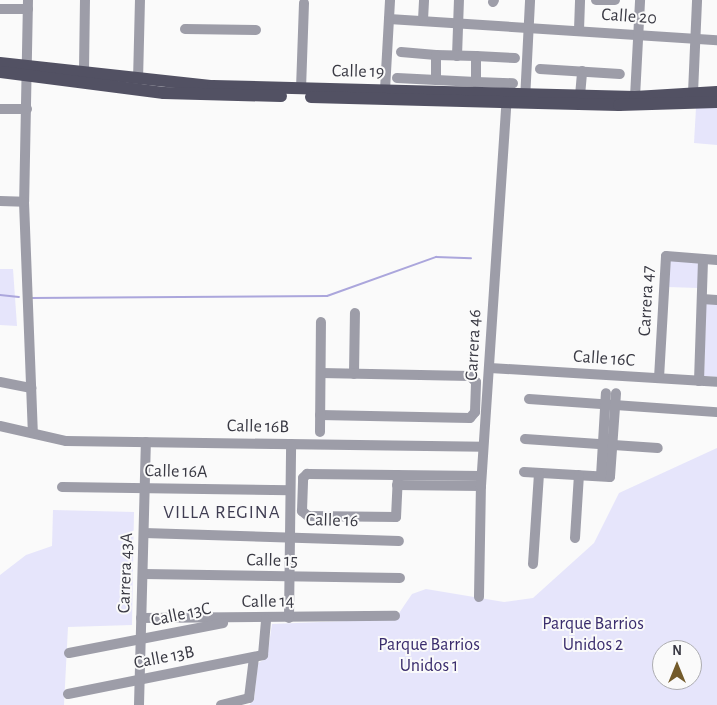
<!DOCTYPE html>
<html>
<head>
<meta charset="utf-8">
<style>
	body { margin:0 }
	#map { position:relative; width:717px; height:705px; overflow:hidden; background:#fafafa; font-family:"Alegreya Sans",sans-serif }
	div>[style] { position:absolute }
	.green>* { inset:0; background:#e6e5fb }
	.stream>* { height:2px; margin:-1px; padding:0 1px; transform-origin:1px; border-radius:1px; background:#aba6dc }
	.minor>* { height:10px; margin:-5px; padding:0 5px; transform-origin:5px; border-radius:5px; background:#9d9da8 }
	.major>* { height:12px; margin:-6px; padding:0 6px; transform-origin:6px; border-radius:6px; background:#525163 }
	span { translate:-50% -50%; white-space:nowrap; text-align:center; line-height:1.15; -webkit-text-stroke:4px #fafafa; paint-order:stroke }
	.street-label { font-size:18px; color:#393943 }
	.park-label { font-size:18px; color:#3a2d6d }
	.neighbourhood-label { font-size:19px; color:#3f3d52; letter-spacing:1px }
	.north { position:absolute; left:652px; top:640px; width:50px; height:50px; box-sizing:border-box; background:#fafafa; border:1px solid #adadb1; border-radius:50%; rotate:0deg; font-size:14px; font-weight:700; line-height:20px; text-align:center; color:#393943 }
	.north::after { content:''; display:block; margin:auto; width:18px; height:22px; background:#735b2b; clip-path:polygon(50% 0,100% 100%,50% 72%,0 100%) }
</style>
</head>
<body>
<div id="map">
	<div class="green">
		<div style="clip-path:polygon(696px 108px,717px 108px,717px 145px,694px 143px)"></div>
		<div style="clip-path:polygon(670px 260px,699px 262px,698px 288px,668px 287px)"></div>
		<div style="clip-path:polygon(0 269px,13px 269px,17px 326px,0 325px)"></div>
		<div style="clip-path:polygon(706px 303px,717px 304px,717px 377px,704px 376px)"></div>
		<div style="clip-path:polygon(evenodd,717px 448px,717px 705px,249px 705px,254px 700px,258px 663px,267px 658px,272px 624px,395px 619px,412px 594px,426px 589px,504px 602px,533px 598px,594px 543px,619px 493px,717px 448px,662px 650px,692px 650px,692px 680px,662px 680px,662px 650px)"></div>
		<div style="clip-path:polygon(53px 510px,134px 512px,132px 625px,68px 627px,64px 705px,0 705px,0 575px,26px 555px,52px 546px)"></div>
	</div>
	<div class="stream">
		<div style="left:0;top:295px;width:19px;rotate:6deg"></div>
		<div style="left:30px;top:298px;width:297px;rotate:-0.4deg"></div>
		<div style="left:327px;top:296px;width:116px;rotate:-19.7deg"></div>
		<div style="left:436px;top:257px;width:35px;rotate:2deg"></div>
	</div>
	<div class="minor">
		<div style="left:28px;top:0;width:202px;rotate:91.1deg"></div>
		<div style="left:24px;top:202px;width:231px;rotate:87.8deg"></div>
		<div style="left:596px;top:0;width:19px"></div>
		<div style="left:493px;top:2px;width:2px;rotate:-63deg"></div>
		<div style="left:0;top:9px;width:28px"></div>
		<div style="left:389px;top:19px;width:329px;rotate:3.7deg"></div>
		<div style="left:423px;top:20px;width:20px;rotate:-87deg"></div>
		<div style="left:185px;top:29px;width:71px;rotate:0.8deg"></div>
		<div style="left:579px;top:30px;width:30px;rotate:-88deg"></div>
		<div style="left:401px;top:52px;width:35px;rotate:5deg"></div>
		<div style="left:457px;top:56px;width:56px;rotate:-88deg"></div>
		<div style="left:476px;top:56px;width:39px;rotate:3deg"></div>
		<div style="left:540px;top:69px;width:80px;rotate:3.6deg"></div>
		<div style="left:84px;top:70px;width:70px;rotate:-89.2deg"></div>
		<div style="left:397px;top:78px;width:79px;rotate:2.9deg"></div>
		<div style="left:476px;top:82px;width:26px;rotate:-90deg"></div>
		<div style="left:476px;top:56px;width:40px;rotate:-178.6deg"></div>
		<div style="left:436px;top:55px;width:25px;rotate:90deg"></div>
		<div style="left:138px;top:81px;width:81px;rotate:-88.6deg"></div>
		<div style="left:476px;top:82px;width:37px;rotate:2deg"></div>
		<div style="left:301px;top:89px;width:86px;rotate:-88deg"></div>
		<div style="left:385px;top:90px;width:90px;rotate:-86.8deg"></div>
		<div style="left:693px;top:93px;width:93px;rotate:-87.5deg"></div>
		<div style="left:580px;top:96px;width:25px;rotate:-85deg"></div>
		<div style="left:635px;top:97px;width:97px;rotate:-87deg"></div>
		<div style="left:525px;top:100px;width:100px;rotate:-87.1deg"></div>
		<div style="left:0;top:109px;width:27px"></div>
		<div style="left:0;top:201px;width:24px;rotate:2deg"></div>
		<div style="left:702px;top:299px;width:15px;rotate:4deg"></div>
		<div style="left:490px;top:368px;width:227px;rotate:3.5deg"></div>
		<div style="left:354px;top:374px;width:61px;rotate:-89.1deg"></div>
		<div style="left:659px;top:378px;width:122px;rotate:-86.7deg"></div>
		<div style="left:666px;top:256px;width:51px;rotate:4.5deg"></div>
		<div style="left:699px;top:381px;width:122px;rotate:-88.1deg"></div>
		<div style="left:0;top:382px;width:32px;rotate:11deg"></div>
		<div style="left:529px;top:399px;width:188px;rotate:4deg"></div>
		<div style="left:320px;top:415px;width:150px;rotate:1.1deg"></div>
		<div style="left:470px;top:418px;width:8px;rotate:-50deg"></div>
		<div style="left:475px;top:412px;width:30px;rotate:-88deg"></div>
		<div style="left:476px;top:382px;width:8px;rotate:-135deg"></div>
		<div style="left:470px;top:376px;width:149px;rotate:-178.8deg"></div>
		<div style="left:0;top:426px;width:68px;rotate:12.8deg"></div>
		<div style="left:66px;top:441px;width:417px;rotate:0.8deg"></div>
		<div style="left:320px;top:432px;width:110px;rotate:-89.5deg"></div>
		<div style="left:525px;top:439px;width:133px;rotate:3.9deg"></div>
		<div style="left:524px;top:472px;width:86px;rotate:3.3deg"></div>
		<div style="left:610px;top:477px;width:84px;rotate:-85.9deg"></div>
		<div style="left:398px;top:475px;width:42px;rotate:92.7deg"></div>
		<div style="left:396px;top:517px;width:88px;rotate:-179.3deg"></div>
		<div style="left:308px;top:516px;width:8px;rotate:-140deg"></div>
		<div style="left:302px;top:511px;width:33px;rotate:-88deg"></div>
		<div style="left:303px;top:478px;width:6px;rotate:-45deg"></div>
		<div style="left:307px;top:474px;width:2px"></div>
		<div style="left:309px;top:474px;width:172px;rotate:0.7deg"></div>
		<div style="left:601px;top:476px;width:83px;rotate:-86.6deg"></div>
		<div style="left:397px;top:485px;width:84px;rotate:0.7deg"></div>
		<div style="left:62px;top:487px;width:228px;rotate:0.8deg"></div>
		<div style="left:144px;top:533px;width:255px;rotate:1.8deg"></div>
		<div style="left:575px;top:538px;width:63px;rotate:-86.4deg"></div>
		<div style="left:533px;top:564px;width:91px;rotate:-86.2deg"></div>
		<div style="left:144px;top:574px;width:256px;rotate:0.9deg"></div>
		<div style="left:479px;top:597px;width:111px;rotate:-89deg"></div>
		<div style="left:481px;top:486px;width:392px;rotate:-86.2deg"></div>
		<div style="left:141px;top:618px;width:254px;rotate:-0.5deg"></div>
		<div style="left:289px;top:618px;width:174px;rotate:-89.3deg"></div>
		<div style="left:69px;top:653px;width:157px;rotate:-11deg"></div>
		<div style="left:68px;top:694px;width:199px;rotate:-11.3deg"></div>
		<div style="left:263px;top:655px;width:36px;rotate:-85deg"></div>
		<div style="left:139px;top:705px;width:263px;rotate:-88.5deg"></div>
		<div style="left:221px;top:705px;width:29px;rotate:-14deg"></div>
		<div style="left:249px;top:698px;width:41px;rotate:-83deg"></div>
	</div>
	<div class="major">
		<div style="left:0;top:63px;width:214px;rotate:6.2deg"></div>
		<div style="left:213px;top:86px;width:422px;rotate:1.5deg"></div>
		<div style="left:635px;top:97px;width:82px;rotate:-3.5deg"></div>
		<div style="left:0;top:72px;width:165px;rotate:7.3deg"></div>
		<div style="left:164px;top:93px;width:117px;rotate:1.5deg"></div>
		<div style="left:311px;top:97px;width:308px;rotate:1.5deg"></div>
		<div style="left:619px;top:105px;width:98px;rotate:-1.8deg"></div>
	</div>
	<div class="street-label">
		<span style="left:629px;top:17px;rotate:4deg">Calle 20</span>
		<span style="left:358px;top:72px;rotate:1deg">Calle 19</span>
		<span style="left:647px;top:301px;rotate:-87deg">Carrera 47</span>
		<span style="left:474px;top:345px;rotate:-87deg">Carrera 46</span>
		<span style="left:604px;top:359px;rotate:4deg">Calle 16C</span>
		<span style="left:258px;top:427px;rotate:1deg">Calle 16B</span>
		<span style="left:176px;top:472px;rotate:1deg">Calle 16A</span>
		<span style="left:332px;top:521px;rotate:1deg">Calle 16</span>
		<span style="left:272px;top:561px;rotate:1deg">Calle 15</span>
		<span style="left:126px;top:573px;rotate:-88deg">Carrera 43A</span>
		<span style="left:268px;top:602px;rotate:-1deg">Calle 14</span>
		<span style="left:181px;top:615px;rotate:-12deg">Calle 13C</span>
		<span style="left:164px;top:658px;rotate:-11deg">Calle 13B</span>
	</div>
	<div class="park-label">
		<span style="left:593px;top:635px">Parque Barrios<br>Unidos 2</span>
		<span style="left:429px;top:656px">Parque Barrios<br>Unidos 1</span>
	</div>
	<div class="neighbourhood-label">
		<span style="left:222px;top:513px">VILLA REGINA</span>
	</div>
	<div class="north">N</div>
</div>
</body>
</html>
